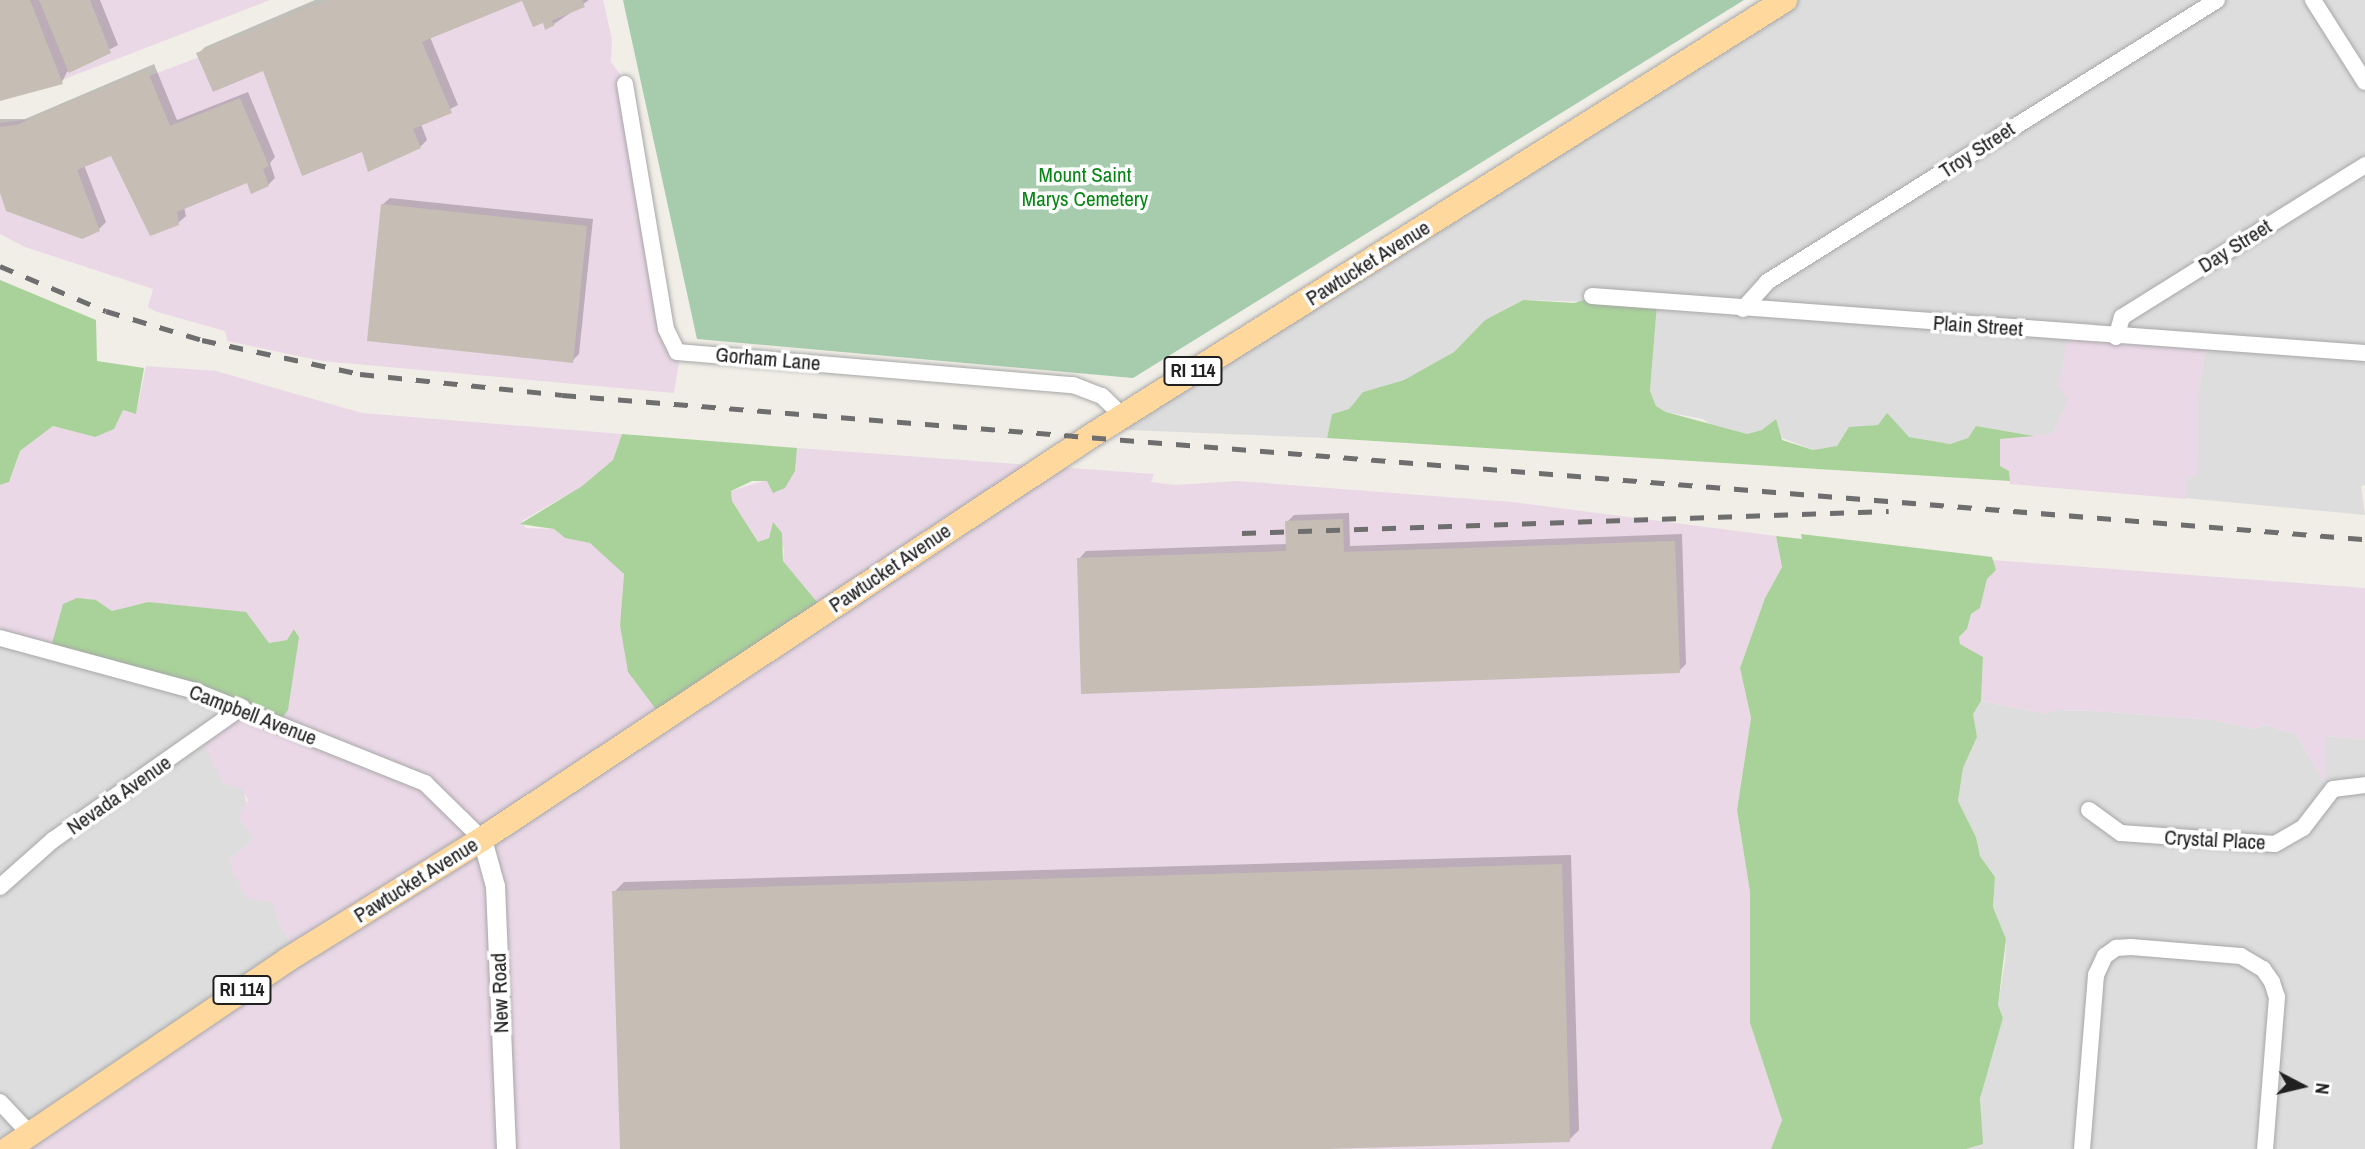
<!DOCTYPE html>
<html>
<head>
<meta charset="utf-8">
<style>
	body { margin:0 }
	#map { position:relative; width:2365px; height:1149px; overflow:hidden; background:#f1eee7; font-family:"Archivo Narrow",sans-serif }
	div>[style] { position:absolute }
	.residential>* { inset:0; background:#dedddd }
	.industrial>* { inset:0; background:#ead8e7 }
	.forest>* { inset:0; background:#a9d29a }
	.cemetery>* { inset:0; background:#a7cbad }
	.shadow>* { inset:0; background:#0003 }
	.building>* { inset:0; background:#c6beb5 }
	.roads { filter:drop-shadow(0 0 2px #a7a7a7) drop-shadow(0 0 2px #a7a7a7) }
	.minor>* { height:16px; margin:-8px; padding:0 8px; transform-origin:8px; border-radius:8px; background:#fff }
	.tertiary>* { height:19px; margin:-9.5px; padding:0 9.5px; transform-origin:9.5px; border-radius:9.5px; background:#fff }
	.primary>* { height:24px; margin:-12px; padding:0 12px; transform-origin:12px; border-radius:12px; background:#ffd89e }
	.rail>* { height:5px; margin-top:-2.5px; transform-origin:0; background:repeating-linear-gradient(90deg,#6e6e6e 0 14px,transparent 0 28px) }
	span { translate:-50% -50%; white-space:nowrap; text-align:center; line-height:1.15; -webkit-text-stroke:7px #fff; paint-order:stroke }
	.shield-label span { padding:2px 5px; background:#fff; border:2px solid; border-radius:5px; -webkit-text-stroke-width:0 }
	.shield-label { font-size:19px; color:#202020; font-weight:700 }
	.street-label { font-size:21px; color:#202020 }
	.park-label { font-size:21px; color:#078515 }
	.north { position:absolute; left:2267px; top:1051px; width:70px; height:70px; -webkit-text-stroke:5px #fff; paint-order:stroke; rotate:97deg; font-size:19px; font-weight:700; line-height:28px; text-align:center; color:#202020 }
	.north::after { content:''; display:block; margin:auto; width:24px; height:32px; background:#202020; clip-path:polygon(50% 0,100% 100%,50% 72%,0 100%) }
</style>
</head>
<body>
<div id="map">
	<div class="residential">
		<div style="clip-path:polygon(1788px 0,2365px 0,2365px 485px,2361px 486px,2365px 515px,2185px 498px,2186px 479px,2197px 475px,2198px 395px,2206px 343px,2068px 400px,2054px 433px,2034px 436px,1976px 426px,1968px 438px,1950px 444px,1909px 437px,1878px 425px,1849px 428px,1837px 446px,1813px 450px,1762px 430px,1747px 434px,1715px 428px,1703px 419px,1666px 412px,1656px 406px,1650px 391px,1657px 304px,1522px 300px,1485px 320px,1454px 352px,1404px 380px,1363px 392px,1349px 409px,1332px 414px,1327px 438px,1103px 429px)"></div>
		<div style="clip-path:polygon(0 633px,226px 705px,254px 839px,230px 859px,273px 903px,281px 927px,296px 948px,0 1146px)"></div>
		<div style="clip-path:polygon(1981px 701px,2047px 714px,2055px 710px,2095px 711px,2213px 720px,2254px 729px,2265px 725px,2296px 734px,2325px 783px,2325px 736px,2365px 739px,2365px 1149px,1966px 1149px,1982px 1144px,1980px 1100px,2003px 1018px,1998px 1005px,2005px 961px,2006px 939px,1993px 907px,1995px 877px,1980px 856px,1976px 837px,1958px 801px,1963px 768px,1977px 737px,1972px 714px)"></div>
	</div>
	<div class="industrial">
		<div style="clip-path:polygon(0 0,270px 0,36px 90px)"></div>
		<div style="clip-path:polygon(336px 0,603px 0,612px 39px,611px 62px,631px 89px,667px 324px,681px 351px,674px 393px,322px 361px,227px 341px,225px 331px,154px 311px,148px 307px,153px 289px,25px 247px,0 234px,0 123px,38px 118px,255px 36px)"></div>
		<div style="clip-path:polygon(2068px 336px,2206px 343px,2198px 395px,2197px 475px,2186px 479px,2186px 499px,2010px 484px,2009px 471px,2000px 466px,2000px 439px,2054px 433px,2068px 400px,2059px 386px)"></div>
		<div style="clip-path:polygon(146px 366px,216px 371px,362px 413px,622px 434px,613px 460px,582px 486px,522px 521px,525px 528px,554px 529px,565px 538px,590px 543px,614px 562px,624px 575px,620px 625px,783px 561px,784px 549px,773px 523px,769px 538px,758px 542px,732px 501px,731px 491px,795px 471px,797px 448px,1154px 474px,1151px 482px,1176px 485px,1238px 481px,1512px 502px,1776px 536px,1782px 567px,1765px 598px,1740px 668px,1751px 718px,1737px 810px,1750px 892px,1750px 1023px,1782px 1120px,1771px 1149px,0 1149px,295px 949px,281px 927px,273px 903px,247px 898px,232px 871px,230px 859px,254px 839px,238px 817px,248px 800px,241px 788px,224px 784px,202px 741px,299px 637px,295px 629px,287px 640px,269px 643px,148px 602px,112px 611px,96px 600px,51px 647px,0 633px,0 485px,9px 482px,20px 451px,53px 426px,95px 437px,123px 410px,136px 414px)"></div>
		<div style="clip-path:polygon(1992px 560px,2365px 588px,2365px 739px,2325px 736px,2326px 785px,2296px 734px,2265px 725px,2254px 729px,2213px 720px,2095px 711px,2056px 710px,2047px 714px,1981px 701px,1983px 657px,1960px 644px,1959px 637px,1967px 629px,1971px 614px,1980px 608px,1987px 579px,1996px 570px)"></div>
	</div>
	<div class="forest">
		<div style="clip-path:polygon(0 280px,96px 320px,97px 361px,144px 368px,136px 414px,123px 410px,114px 429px,95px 437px,53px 426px,20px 451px,9px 482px,0 485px)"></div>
		<div style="clip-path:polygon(1591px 298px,1657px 304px,1650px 391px,1656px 406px,1666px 412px,1747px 434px,1762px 430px,1776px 419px,1782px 440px,1813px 450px,1837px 446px,1849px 427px,1878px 425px,1887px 413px,1909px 437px,1950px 444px,1968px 438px,1976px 426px,2034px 436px,2000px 439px,2000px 466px,2009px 471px,2010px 481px,1327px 438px,1332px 414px,1349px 409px,1363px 392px,1404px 380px,1454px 352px,1485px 320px,1523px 300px,1574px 303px)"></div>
		<div style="clip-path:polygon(622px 434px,797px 448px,795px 471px,785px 488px,773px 493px,767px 481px,752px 481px,731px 491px,732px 501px,758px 542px,769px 538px,773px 522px,782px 533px,783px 561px,821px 607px,658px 712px,628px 672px,620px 625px,624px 574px,590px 543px,565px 538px,554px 529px,520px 524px,582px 486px,613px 460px)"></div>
		<div style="clip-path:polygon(1801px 534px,1992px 557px,1996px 570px,1987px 579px,1980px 608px,1971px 614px,1967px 629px,1959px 637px,1960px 644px,1983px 657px,1981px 701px,1973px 714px,1977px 737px,1963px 768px,1958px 801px,1976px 837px,1980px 856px,1995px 877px,1993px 907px,2006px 939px,1998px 1005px,2003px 1018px,1980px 1099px,1983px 1144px,1966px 1149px,1771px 1149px,1782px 1120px,1750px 1023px,1750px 892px,1737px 810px,1751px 718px,1740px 668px,1765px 598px,1782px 567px,1776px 536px,1802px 539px)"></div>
		<div style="clip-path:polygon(77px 598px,96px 600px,112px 611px,148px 602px,246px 612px,269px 643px,287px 640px,294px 629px,299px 637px,288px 710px,280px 721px,51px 647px,63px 604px)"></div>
	</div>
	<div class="cemetery">
		<div style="clip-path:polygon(623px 0,1744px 0,1133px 378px,697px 339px)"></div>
	</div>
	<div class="shadow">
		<div style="clip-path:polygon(0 0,100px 0,118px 45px,67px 72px,62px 82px,0 99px)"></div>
		<div style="clip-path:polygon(315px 0,520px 0,430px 37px,458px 105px,421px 124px,427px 140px,420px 147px,364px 150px,263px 68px,198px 54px,205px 47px)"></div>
		<div style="clip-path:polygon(523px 0,589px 0,554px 24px)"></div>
		<div style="clip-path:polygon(154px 64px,177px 120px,248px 92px,275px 157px,270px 163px,275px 178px,268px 185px,248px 180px,184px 207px,186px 216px,178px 223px,112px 154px,84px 165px,106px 222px,99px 229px,0 187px,0 119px,25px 119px)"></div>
		<div style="clip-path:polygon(390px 198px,593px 219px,579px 354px,572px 361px,382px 205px)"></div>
		<div style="clip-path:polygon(1349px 513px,1350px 546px,1682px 534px,1686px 664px,1679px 671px,1079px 559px,1086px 551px,1288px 544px,1287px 522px,1294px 515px)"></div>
		<div style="clip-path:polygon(1571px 855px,1579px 1130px,1569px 1140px,1287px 1149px,621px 1149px,614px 892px,624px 882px)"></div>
	</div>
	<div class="building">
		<div style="clip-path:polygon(0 0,30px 0,63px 84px,0 101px)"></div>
		<div style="clip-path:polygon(39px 0,90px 0,111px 53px,69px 73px)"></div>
		<div style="clip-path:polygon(329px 0,582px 0,585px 7px,551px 21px,555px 25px,545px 30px,543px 23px,533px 27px,522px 1px,422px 42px,452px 113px,413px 129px,421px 148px,368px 172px,362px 152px,302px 176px,263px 71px,213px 92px,196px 53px)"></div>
		<div style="clip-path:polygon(147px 70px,170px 126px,240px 98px,269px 166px,263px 169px,269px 186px,251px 194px,247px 183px,177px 212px,179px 225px,150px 236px,111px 156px,77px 170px,100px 231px,82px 239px,6px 211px,0 193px,0 127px,16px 125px)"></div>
		<div style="clip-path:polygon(381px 204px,587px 226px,573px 363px,367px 341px)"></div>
		<div style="clip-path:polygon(1343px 519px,1344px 552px,1675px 541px,1680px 673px,1081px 694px,1077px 558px,1286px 551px,1285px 521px)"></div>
		<div style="clip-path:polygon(1562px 864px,1570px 1142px,1326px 1149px,620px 1149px,612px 891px)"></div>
	</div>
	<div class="roads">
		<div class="minor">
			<div style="left:2313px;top:0;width:97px;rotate:57.6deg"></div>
			<div style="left:625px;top:84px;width:248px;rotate:80.5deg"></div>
			<div style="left:666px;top:329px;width:25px;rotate:64deg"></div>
			<div style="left:677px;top:352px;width:397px;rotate:4.8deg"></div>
			<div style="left:1073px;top:385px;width:31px;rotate:21deg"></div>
			<div style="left:1102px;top:396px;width:29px;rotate:44deg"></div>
			<div style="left:1592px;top:296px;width:775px;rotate:4.22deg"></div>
			<div style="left:1743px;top:309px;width:36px;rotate:-48deg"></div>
			<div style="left:1767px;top:282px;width:531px;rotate:-32.07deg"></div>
			<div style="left:2116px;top:337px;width:21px;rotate:-73deg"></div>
			<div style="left:2122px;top:317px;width:287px;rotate:-32deg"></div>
			<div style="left:0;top:638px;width:202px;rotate:15.2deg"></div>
			<div style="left:195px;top:691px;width:248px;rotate:21.8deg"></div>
			<div style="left:425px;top:783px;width:80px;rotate:44.5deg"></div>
			<div style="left:2089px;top:810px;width:39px;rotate:36deg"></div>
			<div style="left:2121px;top:833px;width:154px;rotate:4.1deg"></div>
			<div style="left:2275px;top:844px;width:32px;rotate:-30deg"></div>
			<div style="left:2303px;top:828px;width:49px;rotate:-52.4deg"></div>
			<div style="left:2333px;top:789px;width:32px;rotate:-7deg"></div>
			<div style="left:0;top:887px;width:71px;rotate:-41.6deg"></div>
			<div style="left:53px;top:840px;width:231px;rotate:-35.1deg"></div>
			<div style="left:0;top:1102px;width:44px;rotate:46.8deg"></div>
			<div style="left:2082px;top:1149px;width:175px;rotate:-85.4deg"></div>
			<div style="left:2096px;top:975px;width:21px;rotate:-65deg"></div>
			<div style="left:2105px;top:956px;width:14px;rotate:-36deg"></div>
			<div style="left:2116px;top:948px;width:15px;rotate:-4deg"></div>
			<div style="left:2131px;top:947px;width:110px;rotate:4.7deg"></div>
			<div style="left:2241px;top:956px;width:26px;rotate:31deg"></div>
			<div style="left:2263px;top:969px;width:16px;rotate:55deg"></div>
			<div style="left:2272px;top:982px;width:16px;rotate:72deg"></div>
			<div style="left:2277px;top:997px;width:152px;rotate:94.5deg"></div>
		</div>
		<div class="tertiary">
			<div style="left:482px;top:839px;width:49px;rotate:74.5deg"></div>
			<div style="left:495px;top:886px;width:263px;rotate:87.6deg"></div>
		</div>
		<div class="primary">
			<div style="left:8px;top:1149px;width:337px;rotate:-34.1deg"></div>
			<div style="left:287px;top:960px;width:229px;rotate:-31.8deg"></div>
			<div style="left:482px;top:839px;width:730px;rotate:-33.49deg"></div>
			<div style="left:1091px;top:436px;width:820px;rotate:-32.14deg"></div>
		</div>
	</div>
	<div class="rail">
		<div style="left:0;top:266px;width:115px;rotate:23deg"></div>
		<div style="left:106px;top:311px;width:100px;rotate:16.8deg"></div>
		<div style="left:202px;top:340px;width:162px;rotate:12.1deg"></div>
		<div style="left:360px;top:374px;width:203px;rotate:5.9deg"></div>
		<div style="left:562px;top:395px;width:1809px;rotate:4.57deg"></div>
		<div style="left:1242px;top:533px;width:647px;rotate:-1.95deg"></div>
	</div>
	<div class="shield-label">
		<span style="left:1193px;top:371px">RI 114</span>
		<span style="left:242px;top:990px">RI 114</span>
	</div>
	<div class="street-label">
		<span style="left:1977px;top:150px;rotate:-33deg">Troy Street</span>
		<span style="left:2235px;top:246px;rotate:-32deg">Day Street</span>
		<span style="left:1368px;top:263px;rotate:-32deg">Pawtucket Avenue</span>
		<span style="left:1978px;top:326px;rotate:4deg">Plain Street</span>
		<span style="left:768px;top:359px;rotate:5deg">Gorham Lane</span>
		<span style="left:890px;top:568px;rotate:-34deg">Pawtucket Avenue</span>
		<span style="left:253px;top:715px;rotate:21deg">Campbell Avenue</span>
		<span style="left:119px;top:795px;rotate:-35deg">Nevada Avenue</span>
		<span style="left:2215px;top:840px;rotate:3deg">Crystal Place</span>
		<span style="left:416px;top:880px;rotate:-32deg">Pawtucket Avenue</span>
		<span style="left:500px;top:993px;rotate:-92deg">New Road</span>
	</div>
	<div class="park-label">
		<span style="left:1085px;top:187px">Mount Saint<br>Marys Cemetery</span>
	</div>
	<div class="north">N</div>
</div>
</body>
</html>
